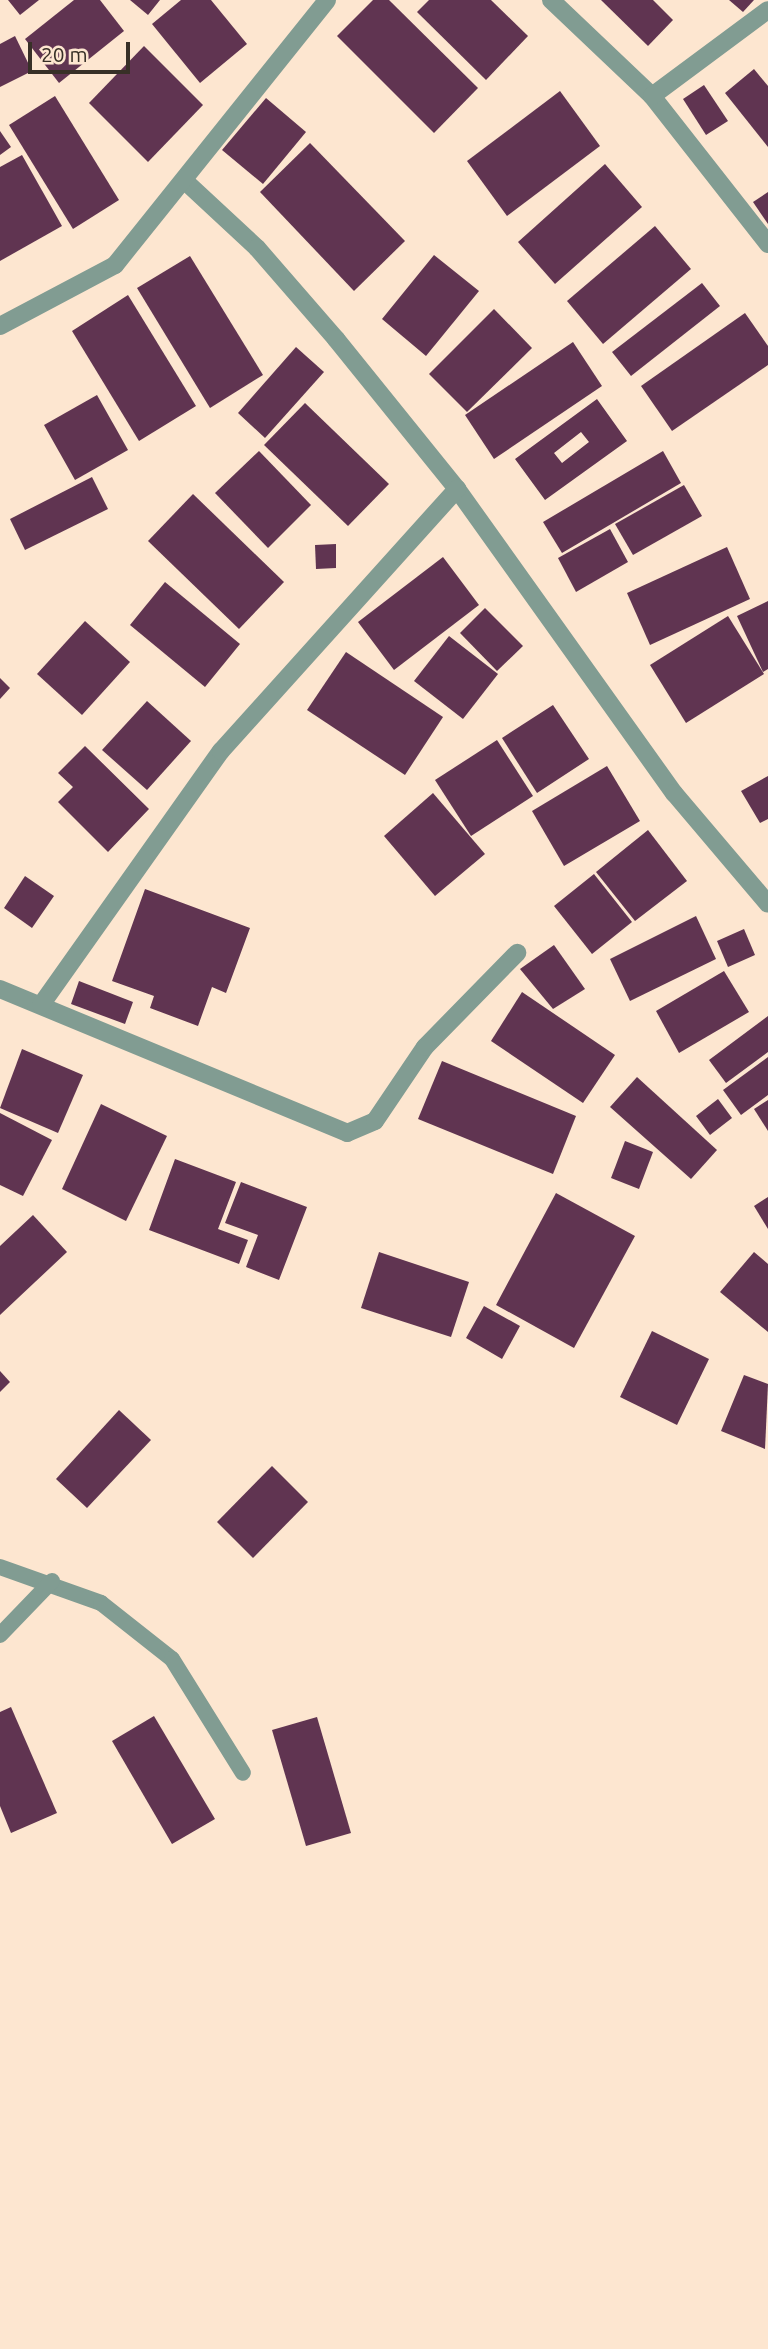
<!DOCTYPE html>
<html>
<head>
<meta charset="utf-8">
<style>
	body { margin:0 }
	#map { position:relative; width:768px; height:2349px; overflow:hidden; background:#fde6d0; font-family:Ubuntu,sans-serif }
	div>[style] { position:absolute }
	.building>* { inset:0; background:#603451 }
	.service>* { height:16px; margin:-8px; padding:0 8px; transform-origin:8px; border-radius:8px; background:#819c92 }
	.minor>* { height:18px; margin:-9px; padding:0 9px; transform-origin:9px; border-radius:9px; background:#819c92 }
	span { translate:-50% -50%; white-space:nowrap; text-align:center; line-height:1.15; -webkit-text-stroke:7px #fde6d0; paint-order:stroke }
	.scale { position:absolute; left:28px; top:42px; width:102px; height:32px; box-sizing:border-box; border:4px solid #383027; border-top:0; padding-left:9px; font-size:21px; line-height:24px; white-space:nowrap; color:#383027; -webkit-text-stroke:5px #fde6d0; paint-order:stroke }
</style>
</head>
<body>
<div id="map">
	<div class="building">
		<div style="clip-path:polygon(8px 0,39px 0,20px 15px)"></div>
		<div style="clip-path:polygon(74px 0,100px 0,124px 31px,59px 83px,25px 39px)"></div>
		<div style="clip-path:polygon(130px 0,160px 0,148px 15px)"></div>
		<div style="clip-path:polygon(181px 0,211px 0,247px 44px,200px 83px,152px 24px)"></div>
		<div style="clip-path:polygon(373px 0,389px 0,478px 88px,434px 133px,337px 36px)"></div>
		<div style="clip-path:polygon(429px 0,491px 0,528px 36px,486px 80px,417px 12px)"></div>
		<div style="clip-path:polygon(601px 0,653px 0,673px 20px,648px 46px)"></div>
		<div style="clip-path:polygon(729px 0,754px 0,743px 12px)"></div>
		<div style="clip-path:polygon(15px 36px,32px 71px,0 87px,0 44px)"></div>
		<div style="clip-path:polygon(144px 46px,203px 105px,148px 162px,89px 103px)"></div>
		<div style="clip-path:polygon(754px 69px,768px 86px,768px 147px,725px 93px)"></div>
		<div style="clip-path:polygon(704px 85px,728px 121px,706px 135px,683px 99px)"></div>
		<div style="clip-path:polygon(560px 91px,600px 146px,507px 216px,467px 161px)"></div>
		<div style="clip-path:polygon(55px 96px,119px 200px,73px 229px,9px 125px)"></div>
		<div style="clip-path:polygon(266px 98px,306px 132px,263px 184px,222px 150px)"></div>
		<div style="clip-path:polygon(0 131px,11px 147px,0 155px)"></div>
		<div style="clip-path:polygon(310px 143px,405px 241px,354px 291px,260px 192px)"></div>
		<div style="clip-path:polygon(22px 155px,62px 226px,0 261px,0 167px)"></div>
		<div style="clip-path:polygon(605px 164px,642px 207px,555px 284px,518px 242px)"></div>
		<div style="clip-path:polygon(768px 192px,768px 224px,753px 202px)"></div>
		<div style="clip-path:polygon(655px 226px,691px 269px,603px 344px,567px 301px)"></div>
		<div style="clip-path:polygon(434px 255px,479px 291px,426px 356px,382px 319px)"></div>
		<div style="clip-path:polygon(190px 256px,263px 375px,210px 408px,137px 288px)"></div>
		<div style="clip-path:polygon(702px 283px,720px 306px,631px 376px,612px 352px)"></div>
		<div style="clip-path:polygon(128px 295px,196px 406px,139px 441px,72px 331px)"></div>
		<div style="clip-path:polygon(494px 309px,532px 348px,467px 412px,429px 374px)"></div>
		<div style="clip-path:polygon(745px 313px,768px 346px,768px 365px,672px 431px,641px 386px)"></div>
		<div style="clip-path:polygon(573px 342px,602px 386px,494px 459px,465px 415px)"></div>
		<div style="clip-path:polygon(296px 347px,324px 372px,265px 438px,238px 413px)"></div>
		<div style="clip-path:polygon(97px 395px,128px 450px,75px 480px,44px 425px)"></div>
		<div style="clip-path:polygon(evenodd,597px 399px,627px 441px,545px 500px,515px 459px,597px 399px,581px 432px,589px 442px,562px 463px,554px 453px,581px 432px)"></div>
		<div style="clip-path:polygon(305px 403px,389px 484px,348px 526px,264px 445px)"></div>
		<div style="clip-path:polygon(259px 451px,311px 505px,268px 548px,215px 493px)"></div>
		<div style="clip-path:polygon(663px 451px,681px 483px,562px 553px,543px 522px)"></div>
		<div style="clip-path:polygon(92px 477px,108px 509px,25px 550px,10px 519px)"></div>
		<div style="clip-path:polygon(684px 485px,702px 516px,633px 555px,615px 524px)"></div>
		<div style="clip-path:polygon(193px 494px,284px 582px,239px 629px,148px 541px)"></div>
		<div style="clip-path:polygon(610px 529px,628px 562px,576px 592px,558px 558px)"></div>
		<div style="clip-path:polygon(336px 544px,336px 568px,316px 569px,315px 545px)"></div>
		<div style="clip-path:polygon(727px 547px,750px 599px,650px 645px,627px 593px)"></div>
		<div style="clip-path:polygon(443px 557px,479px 605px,394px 670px,358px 622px)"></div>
		<div style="clip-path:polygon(165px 582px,240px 644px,205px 687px,130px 625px)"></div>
		<div style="clip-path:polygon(768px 601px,768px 669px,763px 672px,737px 616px)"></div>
		<div style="clip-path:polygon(485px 608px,523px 646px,497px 671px,460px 633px)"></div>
		<div style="clip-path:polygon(728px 616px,764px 674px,686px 723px,650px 665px)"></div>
		<div style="clip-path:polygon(85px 621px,130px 662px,82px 715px,37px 674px)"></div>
		<div style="clip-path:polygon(449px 636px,498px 674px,463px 719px,414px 681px)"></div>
		<div style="clip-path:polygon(346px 652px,443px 717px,405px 775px,307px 710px)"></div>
		<div style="clip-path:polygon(0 678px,10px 688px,0 699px)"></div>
		<div style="clip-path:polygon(147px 701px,191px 741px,147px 790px,102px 750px)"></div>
		<div style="clip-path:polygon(553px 705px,589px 759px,537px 793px,502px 738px)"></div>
		<div style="clip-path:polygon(497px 740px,533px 796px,471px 836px,435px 780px)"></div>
		<div style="clip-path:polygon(85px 746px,149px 809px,108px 852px,58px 802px,73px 787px,58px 773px)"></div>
		<div style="clip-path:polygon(607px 766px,640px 821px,564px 866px,532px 811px)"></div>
		<div style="clip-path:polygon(768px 776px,768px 819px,760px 823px,741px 791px)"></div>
		<div style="clip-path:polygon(433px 793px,485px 854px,435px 896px,384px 836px)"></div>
		<div style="clip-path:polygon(648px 830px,687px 881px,635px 921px,596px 872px)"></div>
		<div style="clip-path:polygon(594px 874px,632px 922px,592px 954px,554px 906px)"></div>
		<div style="clip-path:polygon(25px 876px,54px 896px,32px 928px,4px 908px)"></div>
		<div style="clip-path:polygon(145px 889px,250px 928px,226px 993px,212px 987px,198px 1026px,150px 1008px,154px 996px,112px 981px)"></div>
		<div style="clip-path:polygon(696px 916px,716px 959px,630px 1001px,610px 959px)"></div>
		<div style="clip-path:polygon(744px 929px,755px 955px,728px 967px,717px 941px)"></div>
		<div style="clip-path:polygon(554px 945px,585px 989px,553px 1009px,520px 969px)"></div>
		<div style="clip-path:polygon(724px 971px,749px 1012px,679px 1053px,656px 1011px)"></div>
		<div style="clip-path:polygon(79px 981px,133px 1002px,125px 1024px,71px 1004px)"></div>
		<div style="clip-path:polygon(522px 992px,615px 1055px,583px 1103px,491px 1041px)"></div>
		<div style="clip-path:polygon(768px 1016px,768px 1052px,726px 1083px,709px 1060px)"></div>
		<div style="clip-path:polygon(22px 1049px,83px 1075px,58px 1133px,0 1108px)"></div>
		<div style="clip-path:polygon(768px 1057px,768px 1095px,741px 1115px,723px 1090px)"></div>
		<div style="clip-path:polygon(442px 1061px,576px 1116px,553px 1174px,418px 1119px)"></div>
		<div style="clip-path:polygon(637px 1077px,717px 1150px,691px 1179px,610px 1107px)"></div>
		<div style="clip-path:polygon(718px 1099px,732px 1118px,710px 1135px,696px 1116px)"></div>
		<div style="clip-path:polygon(768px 1100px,768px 1131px,754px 1109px)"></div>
		<div style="clip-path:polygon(101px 1104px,167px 1136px,126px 1221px,62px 1189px)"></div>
		<div style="clip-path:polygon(0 1113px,52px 1140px,23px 1196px,0 1185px)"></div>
		<div style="clip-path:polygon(625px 1141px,653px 1152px,639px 1189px,611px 1178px)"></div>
		<div style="clip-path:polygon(175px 1159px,236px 1182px,218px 1229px,248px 1240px,239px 1264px,149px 1230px)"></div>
		<div style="clip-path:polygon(241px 1182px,307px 1207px,279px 1280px,246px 1267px,258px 1235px,225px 1223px)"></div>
		<div style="clip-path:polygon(556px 1193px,635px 1236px,574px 1348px,496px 1305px)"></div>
		<div style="clip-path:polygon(768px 1197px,768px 1229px,754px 1206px)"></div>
		<div style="clip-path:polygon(33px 1215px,67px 1252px,0 1315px,0 1246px)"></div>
		<div style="clip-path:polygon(379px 1252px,469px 1282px,451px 1337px,361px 1308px)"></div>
		<div style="clip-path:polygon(754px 1252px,768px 1264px,768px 1332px,720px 1292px)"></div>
		<div style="clip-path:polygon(484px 1306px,520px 1326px,502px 1359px,466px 1338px)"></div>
		<div style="clip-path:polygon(652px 1331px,709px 1359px,677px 1425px,620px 1397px)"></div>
		<div style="clip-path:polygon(0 1371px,10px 1382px,0 1392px)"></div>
		<div style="clip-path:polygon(744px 1375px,768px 1384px,765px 1449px,721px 1431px)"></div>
		<div style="clip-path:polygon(119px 1410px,151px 1440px,87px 1508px,56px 1479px)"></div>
		<div style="clip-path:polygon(272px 1466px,308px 1502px,253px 1558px,217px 1522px)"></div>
		<div style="clip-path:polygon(11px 1707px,57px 1813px,11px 1833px,0 1806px,0 1712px)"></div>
		<div style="clip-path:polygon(154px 1716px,215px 1819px,172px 1844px,112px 1741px)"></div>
		<div style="clip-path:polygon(317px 1717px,351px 1833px,306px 1846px,272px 1730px)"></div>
	</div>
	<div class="service">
		<div style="left:0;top:1567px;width:107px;rotate:19.6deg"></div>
		<div style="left:101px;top:1603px;width:90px;rotate:38.3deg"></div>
		<div style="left:172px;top:1659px;width:134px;rotate:58.1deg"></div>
		<div style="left:0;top:1635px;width:75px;rotate:-46.1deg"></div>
	</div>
	<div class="minor">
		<div style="left:551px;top:0;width:139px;rotate:43.5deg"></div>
		<div style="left:652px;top:96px;width:188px;rotate:51.9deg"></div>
		<div style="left:652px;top:96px;width:144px;rotate:-36.6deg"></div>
		<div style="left:186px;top:182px;width:97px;rotate:42.9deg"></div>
		<div style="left:257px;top:248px;width:121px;rotate:49deg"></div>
		<div style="left:336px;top:339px;width:193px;rotate:51.1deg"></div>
		<div style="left:457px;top:489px;width:374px;rotate:54.5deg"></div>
		<div style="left:674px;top:793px;width:145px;rotate:49.7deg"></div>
		<div style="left:0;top:326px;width:130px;rotate:-27.9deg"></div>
		<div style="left:115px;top:265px;width:339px;rotate:-51.3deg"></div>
		<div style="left:0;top:989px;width:376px;rotate:22.5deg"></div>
		<div style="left:347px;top:1133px;width:30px;rotate:-23deg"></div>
		<div style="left:375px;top:1121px;width:89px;rotate:-56deg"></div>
		<div style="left:425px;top:1047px;width:132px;rotate:-45.6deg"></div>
		<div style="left:41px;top:1005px;width:311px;rotate:-54.7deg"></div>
		<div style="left:221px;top:751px;width:353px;rotate:-48deg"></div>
	</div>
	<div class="scale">20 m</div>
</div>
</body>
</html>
